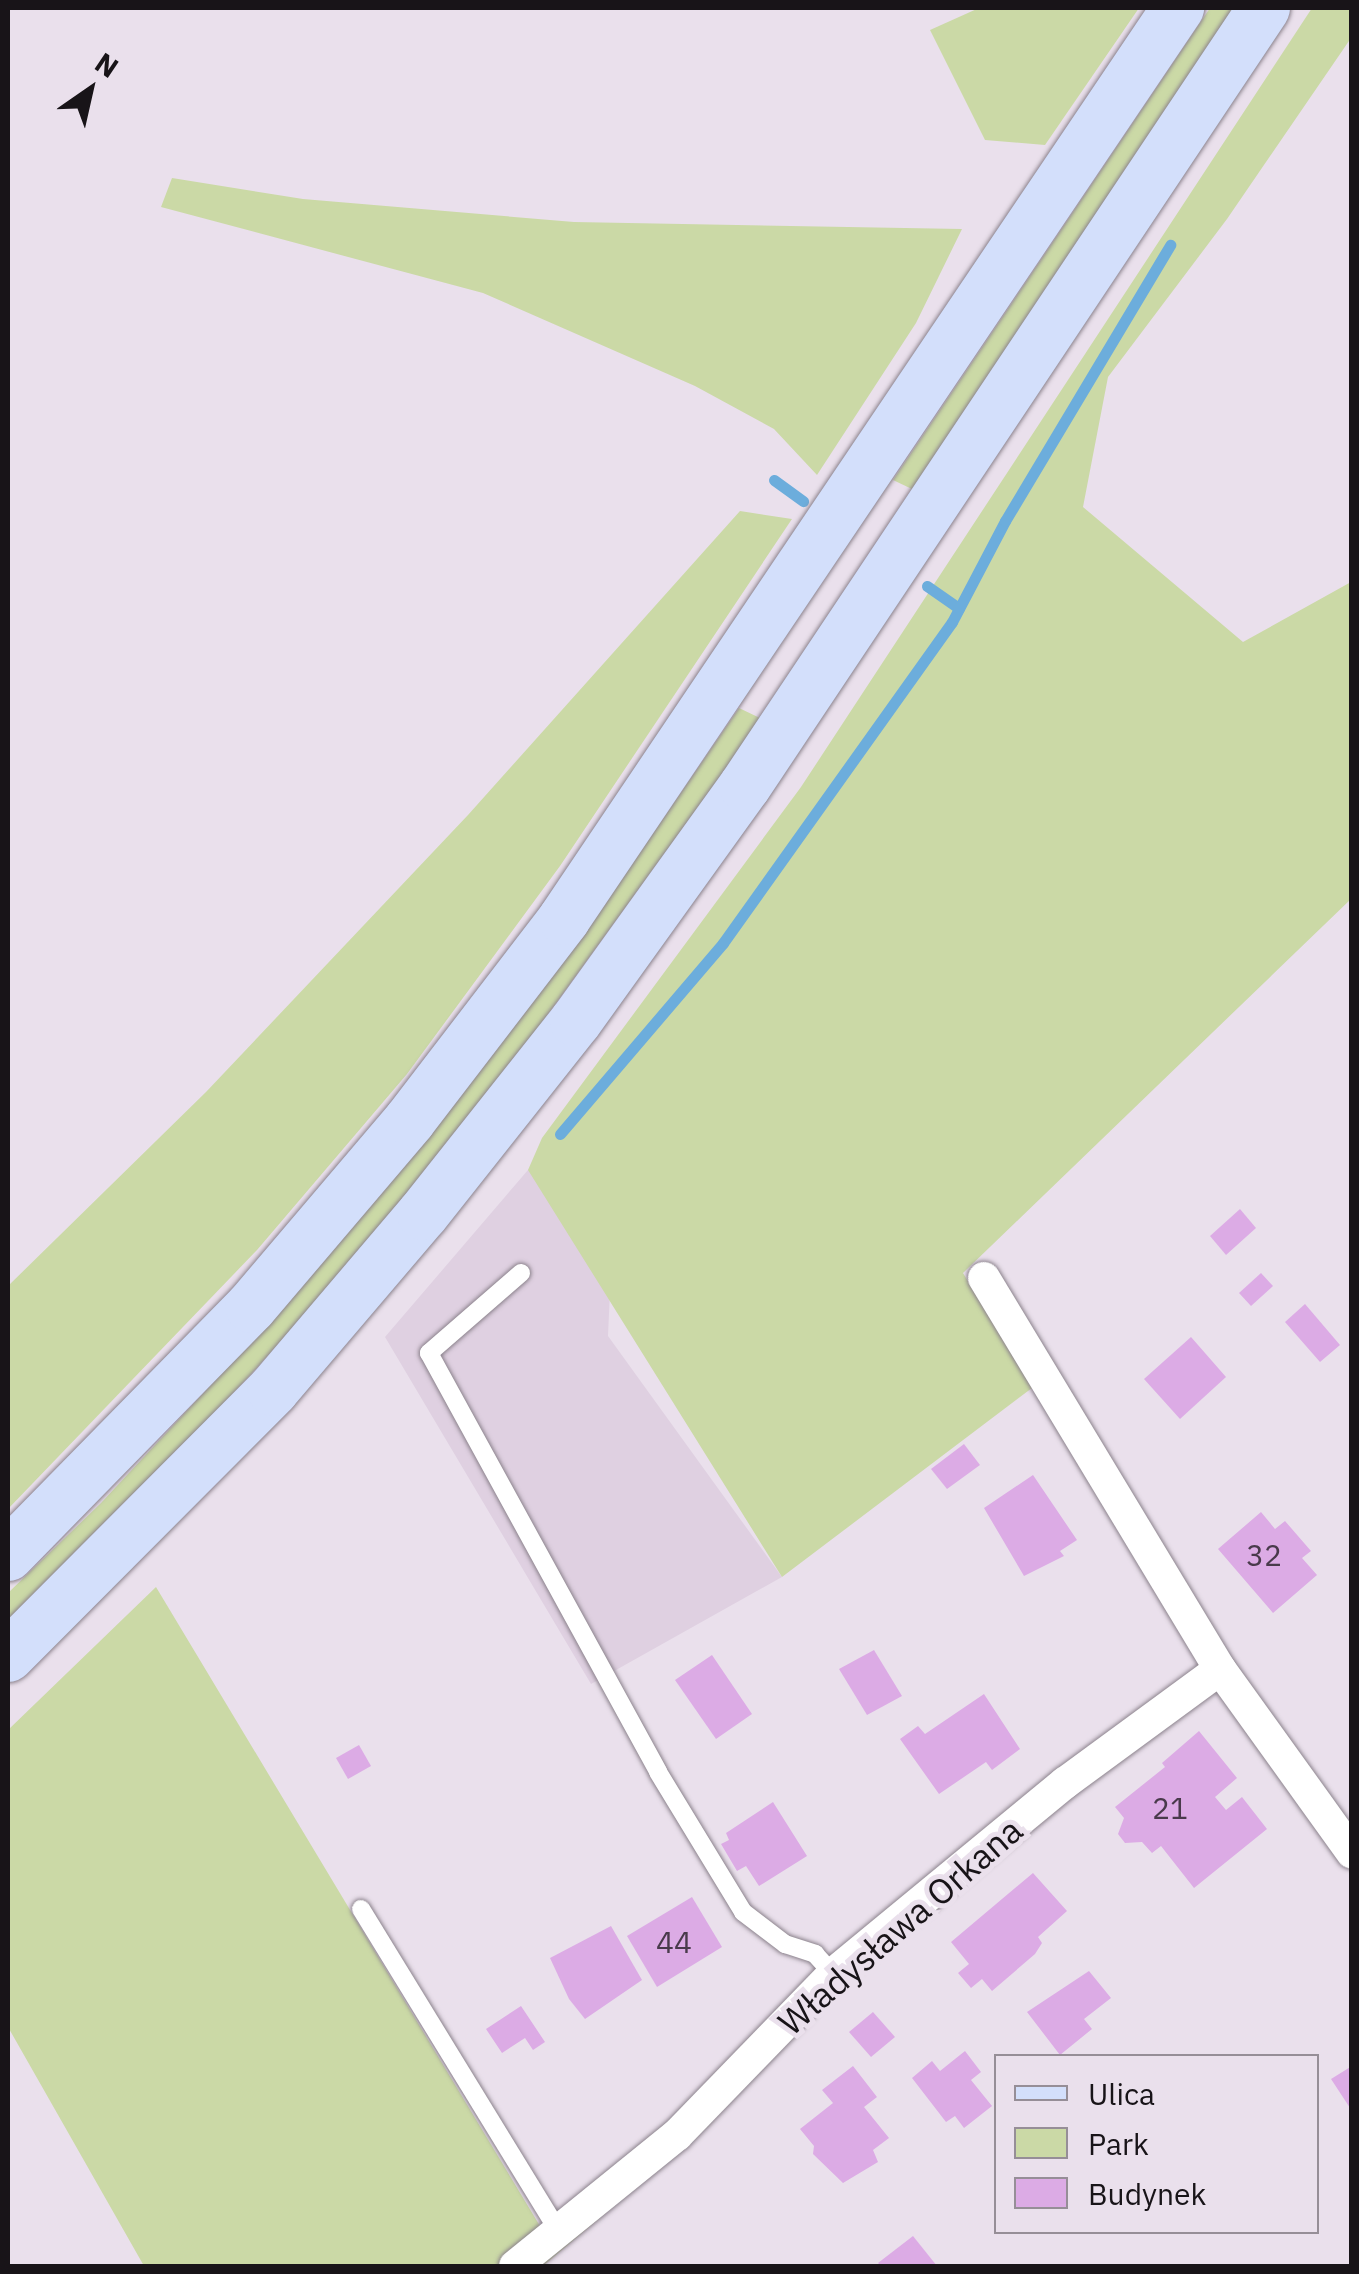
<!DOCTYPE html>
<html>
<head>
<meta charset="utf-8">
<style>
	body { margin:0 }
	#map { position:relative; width:1359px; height:2274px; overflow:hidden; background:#eae0ec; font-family:"IBM Plex Sans",sans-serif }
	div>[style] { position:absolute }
	.built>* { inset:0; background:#dfd0e1 }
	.green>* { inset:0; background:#cbd9a6 }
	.stream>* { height:11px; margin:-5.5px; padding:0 5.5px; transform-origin:5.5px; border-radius:5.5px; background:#6caddc }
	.building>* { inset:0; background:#dcabe5 }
	.roads { filter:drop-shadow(0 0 2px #8b828c) drop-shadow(0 0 2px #8b828c) }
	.service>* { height:18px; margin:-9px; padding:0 9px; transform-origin:9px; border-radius:9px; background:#fff }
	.minor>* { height:32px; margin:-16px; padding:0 16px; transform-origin:16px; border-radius:16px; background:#fff }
	.primary>* { height:52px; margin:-26px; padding:0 26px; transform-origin:26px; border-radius:26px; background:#d3dffb }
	span { translate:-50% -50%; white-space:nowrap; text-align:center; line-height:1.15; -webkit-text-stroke:10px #eae0ec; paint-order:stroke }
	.number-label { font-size:30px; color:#493a4b }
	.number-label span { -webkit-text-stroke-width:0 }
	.street-label { font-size:35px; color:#181418 }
	.frame { position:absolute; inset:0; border:10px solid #181418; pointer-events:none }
	.legend { position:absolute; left:994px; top:2054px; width:325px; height:180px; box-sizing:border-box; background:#eae0ec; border:2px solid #968e97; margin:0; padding:12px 18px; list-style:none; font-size:30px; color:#181418 }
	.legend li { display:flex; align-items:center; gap:20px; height:50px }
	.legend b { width:50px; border:2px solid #968e97 }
	.north { position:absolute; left:40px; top:40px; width:100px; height:100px; -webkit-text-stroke:8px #eae0ec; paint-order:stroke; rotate:34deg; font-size:28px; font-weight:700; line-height:40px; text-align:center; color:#181418 }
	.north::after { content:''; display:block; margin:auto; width:35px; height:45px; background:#181418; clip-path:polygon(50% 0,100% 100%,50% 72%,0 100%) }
</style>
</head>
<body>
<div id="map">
	<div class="built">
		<div style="clip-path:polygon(560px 1149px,613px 1225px,608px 1336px,782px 1577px,591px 1684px,385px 1337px,528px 1170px)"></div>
	</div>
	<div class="green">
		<div style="clip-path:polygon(979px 8px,1139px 8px,1045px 145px,985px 140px,930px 30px)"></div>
		<div style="clip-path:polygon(1210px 8px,1237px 8px,914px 490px,893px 480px)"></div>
		<div style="clip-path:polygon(1312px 8px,1351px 8px,1351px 38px,1227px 219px,1108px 377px,1083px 507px,1243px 642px,1351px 582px,1351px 899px,963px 1273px,1032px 1388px,782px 1577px,528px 1170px,542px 1138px,801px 787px)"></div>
		<div style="clip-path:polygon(172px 178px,303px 199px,574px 222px,962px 229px,916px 323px,817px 475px,774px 429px,695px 386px,483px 293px,161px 207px)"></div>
		<div style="clip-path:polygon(740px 511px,792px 519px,560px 866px,407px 1074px,257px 1250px,8px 1509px,8px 1286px,206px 1092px,468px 815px)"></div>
		<div style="clip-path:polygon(739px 708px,762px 719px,482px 1105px,366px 1248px,219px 1409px,8px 1624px,8px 1593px,101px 1503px,264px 1328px,643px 848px)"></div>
		<div style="clip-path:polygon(156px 1587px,555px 2251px,716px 2120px,543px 2266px,144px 2266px,8px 2027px,8px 1730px)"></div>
	</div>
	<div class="stream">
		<div style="left:774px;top:480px;width:36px;rotate:36deg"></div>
		<div style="left:927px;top:586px;width:39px;rotate:35deg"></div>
		<div style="left:560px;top:1134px;width:251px;rotate:-49.5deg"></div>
		<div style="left:723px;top:943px;width:394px;rotate:-54.5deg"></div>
		<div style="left:952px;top:622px;width:114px;rotate:-62.3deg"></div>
		<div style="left:1005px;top:521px;width:322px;rotate:-59.1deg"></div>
	</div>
	<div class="building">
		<div style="clip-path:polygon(1240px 1209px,1256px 1228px,1226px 1255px,1210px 1236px)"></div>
		<div style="clip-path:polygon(1261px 1273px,1273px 1286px,1251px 1306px,1239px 1293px)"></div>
		<div style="clip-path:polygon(1305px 1304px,1340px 1345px,1320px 1362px,1285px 1322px)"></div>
		<div style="clip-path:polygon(1191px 1337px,1226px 1377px,1180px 1419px,1144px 1379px)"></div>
		<div style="clip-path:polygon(964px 1444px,980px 1465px,947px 1489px,931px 1469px)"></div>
		<div style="clip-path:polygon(1033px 1475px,1077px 1540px,1060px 1551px,1064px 1556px,1024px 1576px,984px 1508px)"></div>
		<div style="clip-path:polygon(1261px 1512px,1275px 1529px,1285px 1521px,1311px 1551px,1302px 1558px,1317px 1575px,1273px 1613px,1218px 1549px)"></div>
		<div style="clip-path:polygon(874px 1650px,902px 1696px,867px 1715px,839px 1669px)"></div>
		<div style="clip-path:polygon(712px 1655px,752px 1714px,716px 1739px,675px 1680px)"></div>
		<div style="clip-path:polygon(984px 1694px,1020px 1749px,992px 1770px,986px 1762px,939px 1794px,900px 1739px,918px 1726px,925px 1734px)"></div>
		<div style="clip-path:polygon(1199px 1731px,1237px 1778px,1215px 1797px,1226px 1810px,1242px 1797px,1267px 1829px,1194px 1888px,1161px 1846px,1152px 1853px,1142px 1842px,1125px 1843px,1118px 1834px,1124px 1818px,1115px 1807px,1165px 1767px,1162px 1763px)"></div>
		<div style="clip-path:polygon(359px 1745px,371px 1766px,348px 1779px,336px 1758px)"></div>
		<div style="clip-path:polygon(773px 1802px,807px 1856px,759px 1886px,746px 1866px,737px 1871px,721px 1844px,729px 1840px,726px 1833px)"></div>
		<div style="clip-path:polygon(1033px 1873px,1067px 1911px,1038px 1937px,1042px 1943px,1035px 1954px,992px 1991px,982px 1979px,971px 1988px,958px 1973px,969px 1964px,951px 1942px)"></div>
		<div style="clip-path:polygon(692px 1897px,722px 1947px,657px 1987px,627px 1936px)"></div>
		<div style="clip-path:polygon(611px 1926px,642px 1980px,585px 2019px,569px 1999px,550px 1958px)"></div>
		<div style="clip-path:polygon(1089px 1971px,1111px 1998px,1084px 2019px,1092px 2029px,1060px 2055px,1027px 2012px)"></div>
		<div style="clip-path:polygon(521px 2006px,545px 2042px,533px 2050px,525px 2038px,502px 2053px,486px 2029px)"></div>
		<div style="clip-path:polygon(873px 2012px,895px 2037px,871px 2057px,849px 2032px)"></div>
		<div style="clip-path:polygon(965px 2051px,981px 2072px,971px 2080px,992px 2106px,964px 2128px,955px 2116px,946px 2122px,912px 2078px,932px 2061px,940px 2071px)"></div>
		<div style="clip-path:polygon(853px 2066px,877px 2097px,864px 2107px,889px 2138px,873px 2150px,878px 2162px,843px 2183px,813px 2154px,814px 2146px,800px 2129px,833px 2103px,822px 2090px)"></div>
		<div style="clip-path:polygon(1352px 2066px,1352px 2111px,1331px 2079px)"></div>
		<div style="clip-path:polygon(913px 2236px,937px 2266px,881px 2266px,878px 2263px)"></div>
	</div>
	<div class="roads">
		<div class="service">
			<div style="left:521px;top:1273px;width:122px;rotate:139deg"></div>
			<div style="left:429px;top:1353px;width:477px;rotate:61.3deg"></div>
			<div style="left:658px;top:1772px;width:164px;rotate:58.7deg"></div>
			<div style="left:743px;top:1912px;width:53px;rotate:37.3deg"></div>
			<div style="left:785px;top:1944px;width:32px;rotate:18deg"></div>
			<div style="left:815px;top:1954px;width:27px;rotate:48deg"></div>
			<div style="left:361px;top:1909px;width:379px;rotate:58.5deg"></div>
		</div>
		<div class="minor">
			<div style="left:984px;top:1278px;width:457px;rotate:58.9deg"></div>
			<div style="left:1220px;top:1669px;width:226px;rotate:54.3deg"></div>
			<div style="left:515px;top:2266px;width:208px;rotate:-39deg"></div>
			<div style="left:677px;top:2135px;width:224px;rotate:-45.9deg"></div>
			<div style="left:833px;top:1974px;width:301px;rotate:-39.5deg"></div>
			<div style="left:1065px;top:1783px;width:192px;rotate:-36.3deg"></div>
		</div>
		<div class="primary">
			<div style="left:8px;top:1555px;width:347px;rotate:-45.6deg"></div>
			<div style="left:251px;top:1307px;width:245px;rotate:-49.6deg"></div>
			<div style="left:410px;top:1120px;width:253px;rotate:-52.5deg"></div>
			<div style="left:564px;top:919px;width:1099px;rotate:-56.02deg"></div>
			<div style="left:8px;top:1656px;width:375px;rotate:-45.1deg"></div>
			<div style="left:273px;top:1390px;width:231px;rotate:-49.6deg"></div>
			<div style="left:423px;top:1214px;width:246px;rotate:-51.6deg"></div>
			<div style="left:576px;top:1021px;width:289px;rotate:-54.3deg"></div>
			<div style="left:745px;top:786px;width:935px;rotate:-56.29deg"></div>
		</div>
	</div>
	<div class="number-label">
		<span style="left:1264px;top:1555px">32</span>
		<span style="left:1170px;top:1808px">21</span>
		<span style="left:674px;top:1942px">44</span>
	</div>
	<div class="street-label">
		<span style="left:900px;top:1926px;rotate:-41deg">Władysława Orkana</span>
	</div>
	<div class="frame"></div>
	<ul class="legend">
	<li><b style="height:12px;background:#d3dffb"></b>Ulica</li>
	<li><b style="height:28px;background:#cbd9a6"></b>Park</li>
	<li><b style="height:28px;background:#dcabe5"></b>Budynek</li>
	</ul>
	<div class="north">N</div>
</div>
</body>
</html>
